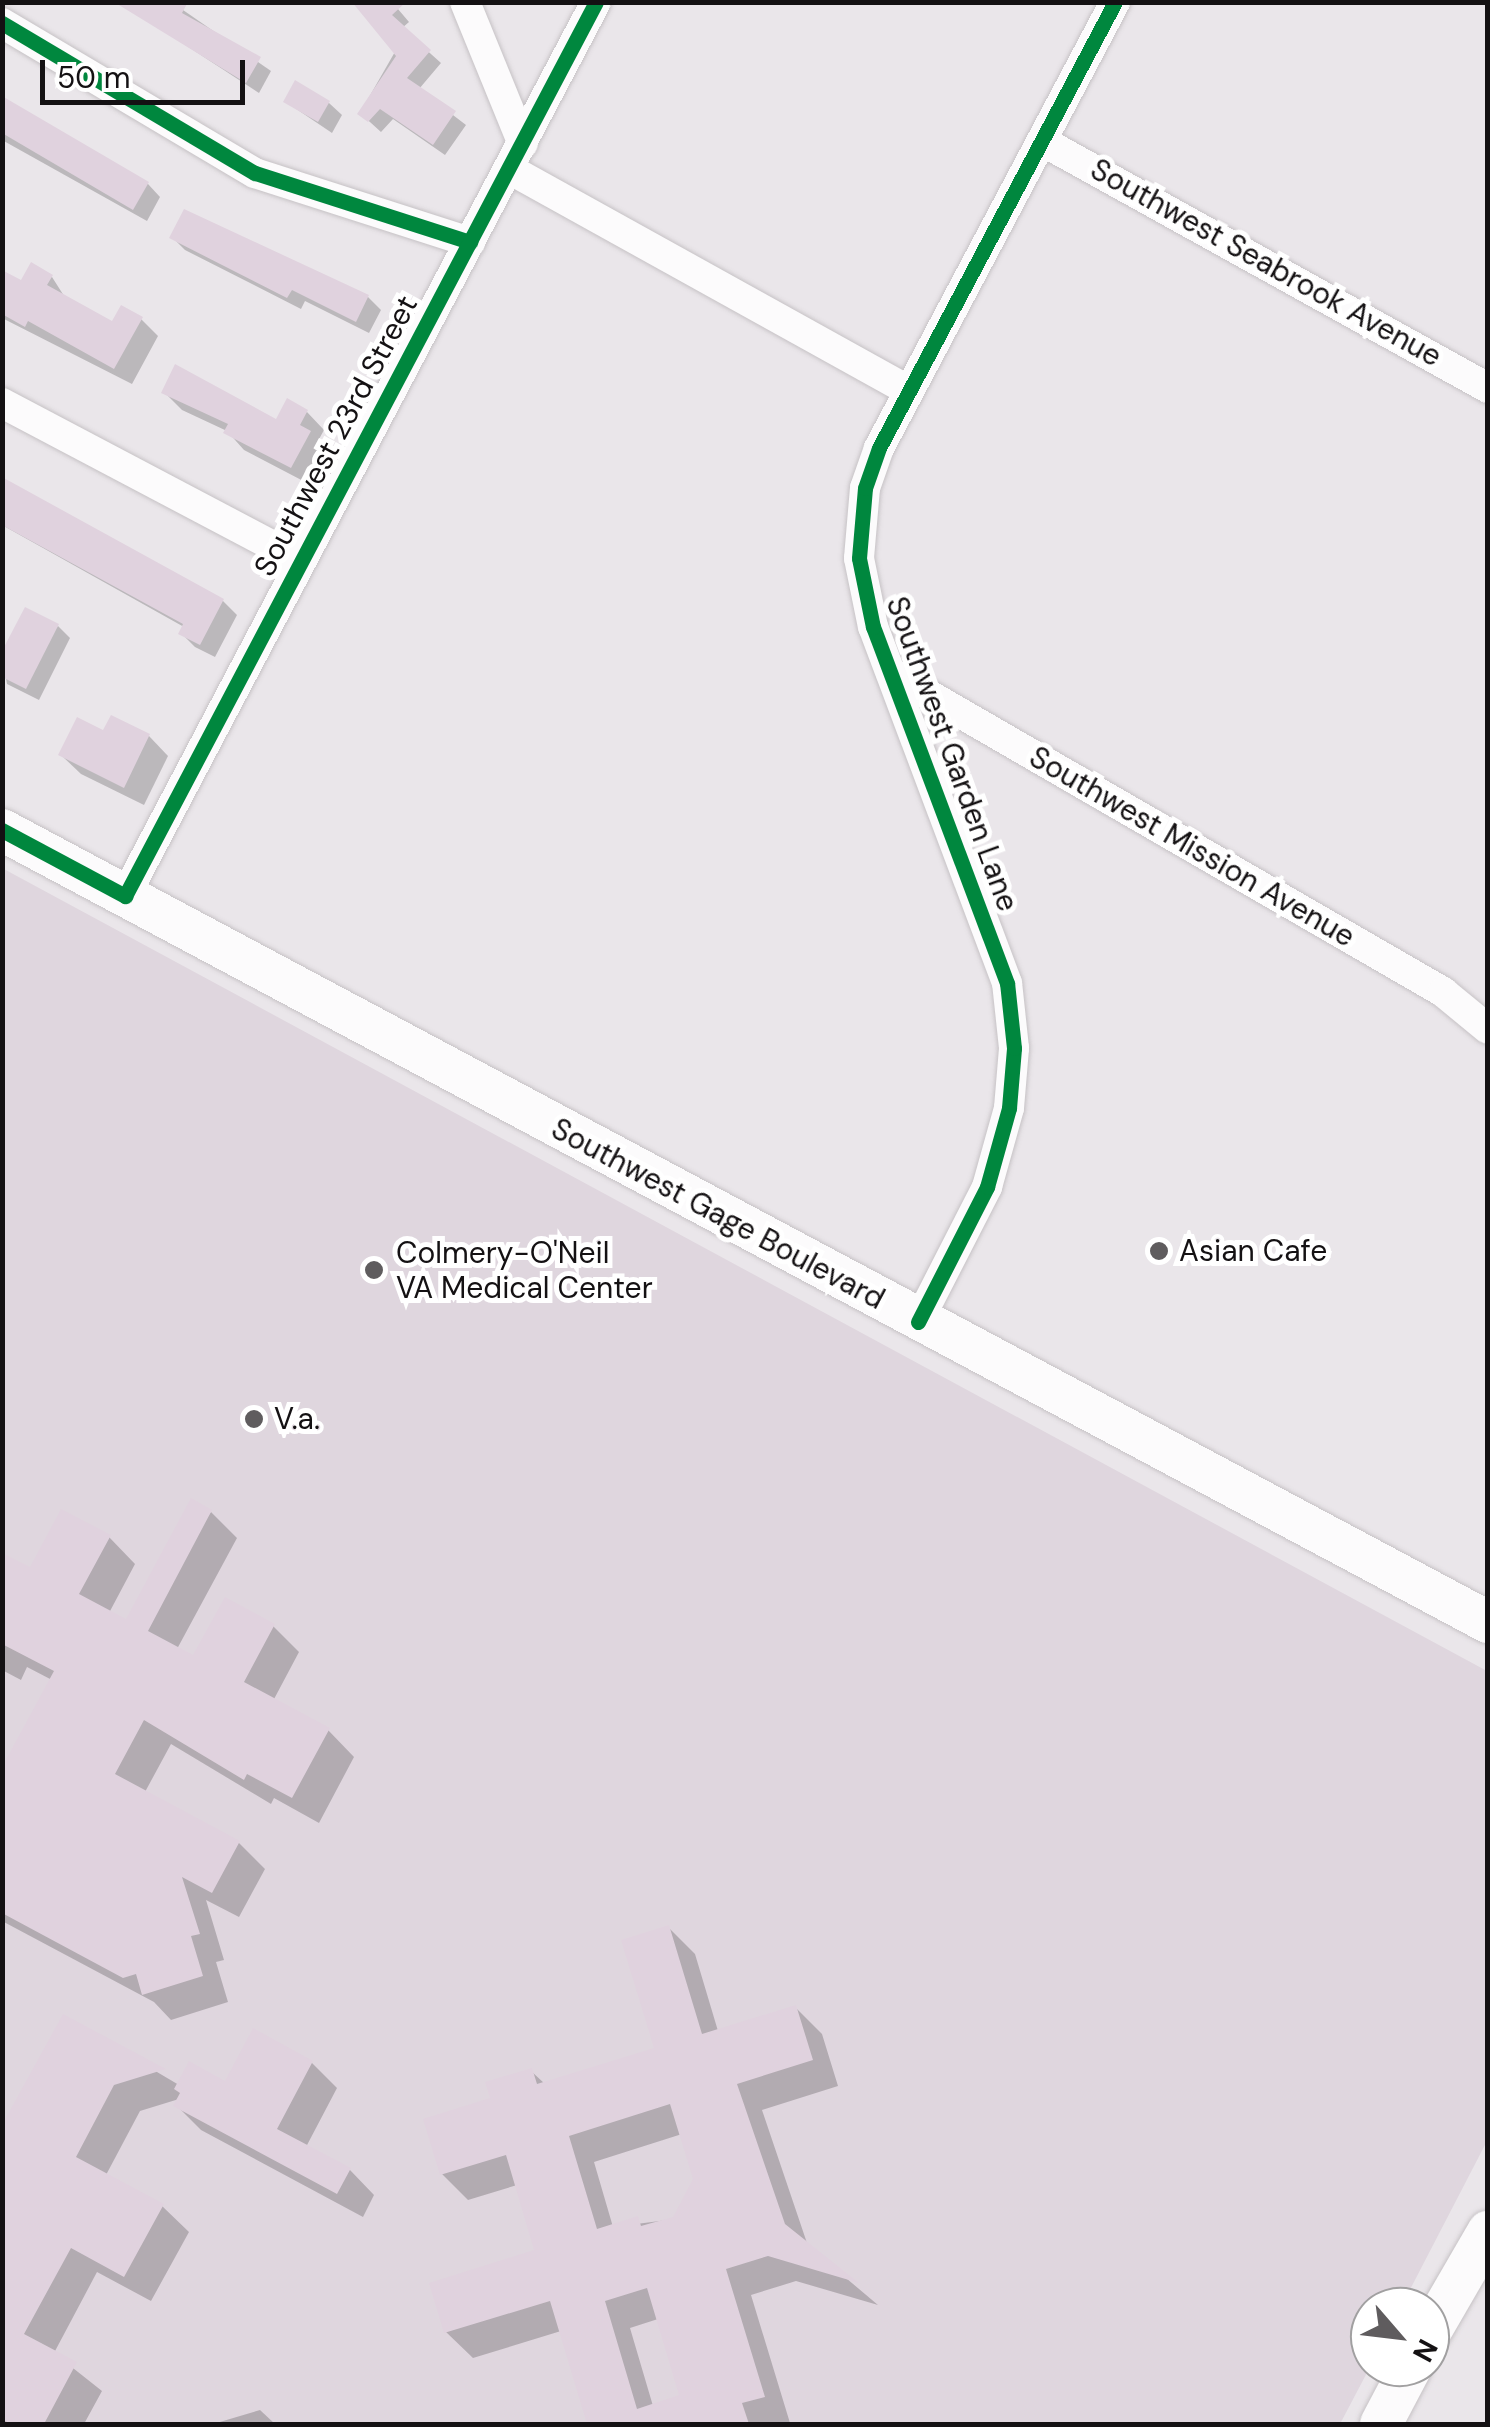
<!DOCTYPE html>
<html>
<head>
<meta charset="utf-8">
<style>
	body { margin:0 }
	#map { position:relative; width:1490px; height:2427px; overflow:hidden; background:#eae6ea; font-family:"DM Sans",sans-serif }
	div>[style] { position:absolute }
	.built>* { inset:0; background:#dfd6de }
	.shadow>* { inset:0; background:#0003 }
	.building>* { inset:0; background:#e0d2de }
	.roads { filter:drop-shadow(0 0 2px #c6c2c5) drop-shadow(0 0 2px #c6c2c5) }
	.street>* { height:30px; margin:-15px; padding:0 15px; transform-origin:15px; border-radius:15px; background:#fcfbfc }
	.secondary>* { height:42px; margin:-21px; padding:0 21px; transform-origin:21px; border-radius:21px; background:#fcfbfc }
	.cycleway>* { height:15px; margin:-7.5px; padding:0 7.5px; transform-origin:7.5px; border-radius:7.5px; background:#00873e }
	.dots>* { width:28px; height:28px; translate:-50% -50%; box-sizing:border-box; border:5px solid #fff; border-radius:50% }
	span { translate:-50% -50%; white-space:nowrap; text-align:center; line-height:1.15; -webkit-text-stroke:10px #fff; paint-order:stroke }
	.street-label { font-size:30px; color:#141113 }
	.poi-label { font-size:30px; color:#141113 }
	.left { translate:0 -50%; text-align:left }
	.frame { position:absolute; inset:0; border:5px solid #141113; pointer-events:none }
	.north { position:absolute; left:1350px; top:2287px; width:100px; height:100px; box-sizing:border-box; background:#fff; border:2px solid #a1a0a1; border-radius:50%; rotate:118deg; font-size:28px; font-weight:700; line-height:40px; text-align:center; color:#141113 }
	.north::after { content:''; display:block; margin:auto; width:35px; height:45px; background:#5f5c5e; clip-path:polygon(50% 0,100% 100%,50% 72%,0 100%) }
	.scale { position:absolute; left:40px; top:60px; width:205px; height:45px; box-sizing:border-box; border:5px solid #141113; border-top:0; padding-left:12px; font-size:30px; line-height:35px; white-space:nowrap; color:#141113; -webkit-text-stroke:8px #fff; paint-order:stroke }
</style>
</head>
<body>
<div id="map">
	<div class="built">
		<div style="clip-path:polygon(2px 868px,1487px 1671px,1487px 2141px,1401px 2307px,1370px 2307px,1370px 2367px,1340px 2424px,3px 2424px)"></div>
	</div>
	<div class="shadow">
		<div style="clip-path:polygon(356px 2px,392px 2px,409px 22px,402px 28px,441px 63px,419px 89px,466px 125px,445px 155px,393px 119px,381px 132px,360px 113px,396px 50px)"></div>
		<div style="clip-path:polygon(183px 10px,271px 71px,259px 93px,138px 14px)"></div>
		<div style="clip-path:polygon(2px 99px,148px 184px,160px 197px,147px 221px,2px 140px)"></div>
		<div style="clip-path:polygon(286px 102px,329px 103px,342px 115px,332px 133px)"></div>
		<div style="clip-path:polygon(185px 212px,368px 297px,381px 310px,369px 333px,305px 301px,301px 309px,185px 250px,172px 237px)"></div>
		<div style="clip-path:polygon(2px 273px,22px 284px,52px 277px,66px 299px,113px 325px,141px 319px,158px 336px,132px 384px,2px 318px)"></div>
		<div style="clip-path:polygon(164px 392px,277px 422px,307px 412px,324px 430px,318px 441px,327px 450px,309px 484px,244px 450px,227px 431px,182px 410px)"></div>
		<div style="clip-path:polygon(2px 525px,223px 601px,237px 615px,215px 657px,195px 647px,181px 633px,184px 627px)"></div>
		<div style="clip-path:polygon(58px 626px,70px 638px,39px 700px,7px 684px,2px 656px)"></div>
		<div style="clip-path:polygon(104px 734px,149px 736px,168px 756px,144px 805px,81px 774px,61px 755px)"></div>
		<div style="clip-path:polygon(211px 1512px,237px 1538px,177px 1649px,194px 1658px,273px 1626px,299px 1652px,273px 1701px,328px 1730px,354px 1757px,319px 1823px,274px 1798px,271px 1804px,171px 1744px,145px 1792px,239px 1843px,265px 1869px,239px 1917px,206px 1900px,224px 1960px,216px 1962px,228px 2002px,171px 2020px,154px 2002px,2px 1921px,2px 1772px,52px 1680px,27px 1667px,21px 1680px,2px 1670px,2px 1556px,31px 1571px,109px 1537px,135px 1564px,109px 1613px,127px 1623px)"></div>
		<div style="clip-path:polygon(evenodd,669px 1928px,695px 1954px,718px 2031px,795px 2007px,822px 2034px,838px 2086px,762px 2110px,808px 2246px,878px 2305px,796px 2281px,751px 2295px,790px 2423px,783px 2424px,589px 2424px,561px 2331px,473px 2358px,446px 2332px,537px 2252px,517px 2185px,468px 2200px,442px 2174px,493px 2100px,531px 2071px,545px 2084px,657px 2050px,669px 1928px,682px 2134px,696px 2179px,675px 2219px,613px 2227px,594px 2162px,682px 2134px,669px 1928px,658px 2319px,682px 2397px,653px 2406px,630px 2328px,658px 2319px)"></div>
		<div style="clip-path:polygon(64px 2017px,179px 2085px,226px 2084px,254px 2032px,312px 2063px,337px 2088px,306px 2147px,350px 2170px,374px 2195px,363px 2217px,201px 2130px,176px 2105px,179px 2099px,140px 2111px,106px 2175px,162px 2206px,189px 2232px,151px 2301px,97px 2272px,54px 2353px,102px 2391px,84px 2424px,2px 2424px,2px 2119px,7px 2122px)"></div>
		<div style="clip-path:polygon(260px 2410px,275px 2424px,213px 2424px)"></div>
	</div>
	<div class="building">
		<div style="clip-path:polygon(114px 2px,188px 2px,182px 13px,261px 57px,246px 83px)"></div>
		<div style="clip-path:polygon(352px 2px,406px 2px,392px 15px,431px 50px,407px 78px,456px 111px,433px 145px,380px 109px,368px 122px,357px 114px,396px 56px)"></div>
		<div style="clip-path:polygon(295px 80px,330px 101px,318px 122px,283px 102px)"></div>
		<div style="clip-path:polygon(2px 96px,149px 182px,133px 210px,2px 133px)"></div>
		<div style="clip-path:polygon(184px 209px,369px 295px,356px 322px,292px 290px,287px 298px,169px 238px)"></div>
		<div style="clip-path:polygon(31px 262px,53px 275px,47px 285px,112px 321px,121px 305px,143px 317px,114px 369px,28px 321px,25px 327px,2px 314px,2px 270px,21px 280px)"></div>
		<div style="clip-path:polygon(175px 364px,276px 419px,287px 398px,308px 410px,300px 425px,311px 431px,291px 468px,223px 433px,228px 424px,161px 393px)"></div>
		<div style="clip-path:polygon(2px 477px,224px 599px,200px 645px,178px 634px,183px 624px,2px 525px)"></div>
		<div style="clip-path:polygon(25px 607px,59px 624px,26px 689px,2px 677px,2px 651px)"></div>
		<div style="clip-path:polygon(111px 715px,150px 734px,124px 788px,58px 755px,77px 717px,103px 730px)"></div>
		<div style="clip-path:polygon(191px 1498px,212px 1510px,148px 1631px,193px 1655px,225px 1597px,275px 1624px,244px 1682px,330px 1728px,292px 1798px,247px 1774px,244px 1780px,144px 1720px,115px 1774px,240px 1841px,212px 1893px,182px 1877px,200px 1934px,191px 1936px,203px 1976px,142px 1995px,136px 1974px,123px 1978px,2px 1913px,2px 1767px,54px 1671px,2px 1644px,2px 1553px,30px 1567px,61px 1509px,111px 1535px,79px 1594px,126px 1619px)"></div>
		<div style="clip-path:polygon(evenodd,669px 1925px,702px 2034px,796px 2005px,813px 2060px,737px 2084px,785px 2224px,859px 2283px,768px 2256px,726px 2269px,765px 2397px,742px 2403px,749px 2424px,587px 2424px,550px 2301px,444px 2333px,429px 2283px,534px 2250px,506px 2155px,440px 2175px,423px 2119px,490px 2098px,485px 2082px,532px 2068px,537px 2084px,654px 2048px,621px 1940px,669px 1925px,670px 2104px,693px 2179px,673px 2217px,641px 2226px,638px 2216px,597px 2229px,569px 2136px,670px 2104px,669px 1925px,647px 2288px,679px 2395px,637px 2409px,605px 2301px,647px 2288px)"></div>
		<div style="clip-path:polygon(63px 2014px,166px 2069px,114px 2085px,76px 2157px,164px 2204px,124px 2277px,71px 2248px,24px 2334px,77px 2362px,44px 2424px,12px 2424px,2px 2420px,2px 2125px)"></div>
		<div style="clip-path:polygon(253px 2028px,313px 2061px,277px 2129px,351px 2168px,337px 2194px,173px 2106px,180px 2093px,174px 2089px,189px 2061px,225px 2081px)"></div>
	</div>
	<div class="roads">
		<div class="street">
			<div style="left:465px;top:2px;width:153px;rotate:67.8deg"></div>
			<div style="left:2px;top:23px;width:294px;rotate:30.7deg"></div>
			<div style="left:255px;top:173px;width:226px;rotate:17.8deg"></div>
			<div style="left:1042px;top:141px;width:510px;rotate:28.98deg"></div>
			<div style="left:509px;top:169px;width:457px;rotate:29deg"></div>
			<div style="left:2px;top:403px;width:337px;rotate:27.8deg"></div>
			<div style="left:891px;top:673px;width:638px;rotate:30.02deg"></div>
			<div style="left:1443px;top:992px;width:58px;rotate:39.4deg"></div>
			<div style="left:125px;top:896px;width:1010px;rotate:-62.22deg"></div>
			<div style="left:918px;top:1322px;width:152px;rotate:-62.9deg"></div>
			<div style="left:987px;top:1187px;width:82px;rotate:-74.4deg"></div>
			<div style="left:1009px;top:1108px;width:60px;rotate:-85.2deg"></div>
			<div style="left:1014px;top:1048px;width:65px;rotate:-96.1deg"></div>
			<div style="left:1007px;top:983px;width:380px;rotate:-110.6deg"></div>
			<div style="left:873px;top:627px;width:70px;rotate:-101.5deg"></div>
			<div style="left:859px;top:558px;width:70px;rotate:-85.1deg"></div>
			<div style="left:865px;top:488px;width:42px;rotate:-70.7deg"></div>
			<div style="left:879px;top:448px;width:505px;rotate:-62.11deg"></div>
		</div>
		<div class="secondary">
			<div style="left:2px;top:830px;width:1684px;rotate:28.06deg"></div>
			<div style="left:1430px;top:2332px;width:116px;rotate:-59.9deg"></div>
			<div style="left:1381px;top:2424px;width:64px;rotate:-62.2deg"></div>
		</div>
	</div>
	<div class="cycleway">
		<div style="left:2px;top:23px;width:294px;rotate:30.7deg"></div>
		<div style="left:255px;top:173px;width:226px;rotate:17.8deg"></div>
		<div style="left:2px;top:830px;width:140px;rotate:28.2deg"></div>
		<div style="left:125px;top:896px;width:1010px;rotate:-62.22deg"></div>
		<div style="left:918px;top:1322px;width:152px;rotate:-62.9deg"></div>
		<div style="left:987px;top:1187px;width:82px;rotate:-74.4deg"></div>
		<div style="left:1009px;top:1108px;width:60px;rotate:-85.2deg"></div>
		<div style="left:1014px;top:1048px;width:65px;rotate:-96.1deg"></div>
		<div style="left:1007px;top:983px;width:380px;rotate:-110.6deg"></div>
		<div style="left:873px;top:627px;width:70px;rotate:-101.5deg"></div>
		<div style="left:859px;top:558px;width:70px;rotate:-85.1deg"></div>
		<div style="left:865px;top:488px;width:42px;rotate:-70.7deg"></div>
		<div style="left:879px;top:448px;width:505px;rotate:-62.11deg"></div>
	</div>
	<div class="dots">
		<div style="left:1159px;top:1251px;background:#5f5c5e"></div>
		<div style="left:374px;top:1270px;background:#5f5c5e"></div>
		<div style="left:254px;top:1419px;background:#5f5c5e"></div>
	</div>
	<div class="street-label">
		<span style="left:1266px;top:263px;rotate:29deg">Southwest Seabrook Avenue</span>
		<span style="left:336px;top:436px;rotate:-62deg">Southwest 23rd Street</span>
		<span style="left:952px;top:754px;rotate:70deg">Southwest Garden Lane</span>
		<span style="left:1192px;top:847px;rotate:30deg">Southwest Mission Avenue</span>
		<span style="left:718px;top:1214px;rotate:28deg">Southwest Gage Boulevard</span>
	</div>
	<div class="poi-label">
		<span class="left" style="left:1179px;top:1251px">Asian Cafe</span>
		<span class="left" style="left:396px;top:1270px">Colmery-O'Neil<br>VA Medical Center</span>
		<span class="left" style="left:274px;top:1419px">V.a.</span>
	</div>
	<div class="frame"></div>
	<div class="north">N</div>
	<div class="scale">50 m</div>
</div>
</body>
</html>
